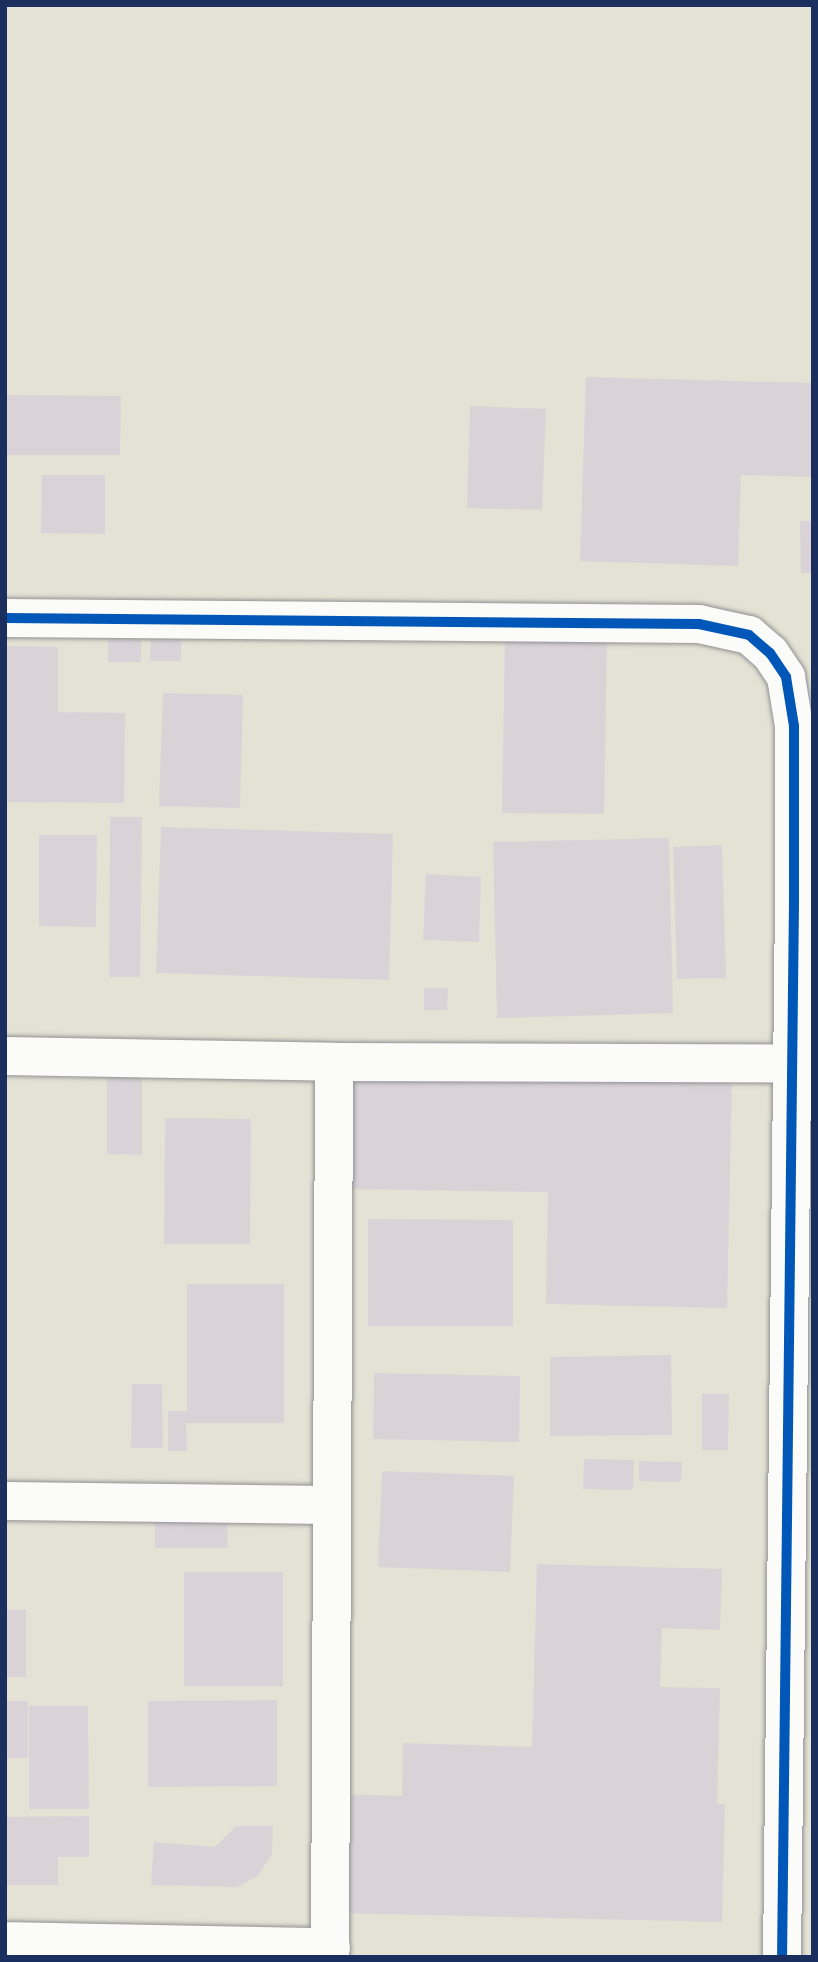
<!DOCTYPE html>
<html>
<head>
<meta charset="utf-8">
<style>
	body { margin:0 }
	#map { position:relative; width:818px; height:1962px; overflow:hidden; background:#e4e2d4; font-family:"Sorts Mill Goudy",serif }
	div>[style] { position:absolute }
	.building>* { inset:0; background:#d9d3d7 }
	.roads { filter:drop-shadow(0 0 2px #909293) drop-shadow(0 0 2px #909293) }
	.minor>* { height:38px; margin:-19px; padding:0 19px; transform-origin:19px; border-radius:19px; background:#fbfbf9 }
	.cycleway>* { height:10px; margin:-5px; padding:0 5px; transform-origin:5px; border-radius:5px; background:#0057b8 }
	span { translate:-50% -50%; white-space:nowrap; text-align:center; line-height:1.15; -webkit-text-stroke:7px #f6f6f2; paint-order:stroke }
	.frame { position:absolute; inset:0; border:7px solid #1b2f5e; pointer-events:none }
</style>
</head>
<body>
<div id="map">
	<div class="building">
		<div style="clip-path:polygon(586px 377px,813px 383px,813px 477px,741px 475px,738px 566px,580px 561px)"></div>
		<div style="clip-path:polygon(5px 395px,121px 396px,120px 455px,5px 455px)"></div>
		<div style="clip-path:polygon(470px 406px,546px 409px,542px 510px,467px 508px)"></div>
		<div style="clip-path:polygon(42px 475px,105px 475px,105px 534px,41px 533px)"></div>
		<div style="clip-path:polygon(800px 521px,813px 521px,813px 573px,801px 573px)"></div>
		<div style="clip-path:polygon(108px 630px,141px 630px,141px 662px,108px 662px)"></div>
		<div style="clip-path:polygon(151px 631px,181px 631px,181px 661px,150px 661px)"></div>
		<div style="clip-path:polygon(505px 634px,607px 634px,604px 814px,502px 813px)"></div>
		<div style="clip-path:polygon(5px 646px,58px 647px,58px 712px,125px 713px,124px 803px,5px 802px)"></div>
		<div style="clip-path:polygon(163px 693px,243px 695px,240px 808px,159px 806px)"></div>
		<div style="clip-path:polygon(110px 817px,142px 817px,140px 977px,109px 977px)"></div>
		<div style="clip-path:polygon(161px 827px,393px 834px,389px 980px,156px 973px)"></div>
		<div style="clip-path:polygon(39px 835px,97px 835px,96px 927px,39px 926px)"></div>
		<div style="clip-path:polygon(669px 838px,673px 1013px,497px 1018px,493px 842px)"></div>
		<div style="clip-path:polygon(722px 845px,726px 978px,677px 979px,673px 847px)"></div>
		<div style="clip-path:polygon(426px 874px,481px 877px,479px 942px,423px 940px)"></div>
		<div style="clip-path:polygon(424px 988px,448px 988px,447px 1010px,424px 1010px)"></div>
		<div style="clip-path:polygon(369px 1072px,732px 1078px,727px 1308px,546px 1304px,548px 1192px,342px 1189px,341px 1094px)"></div>
		<div style="clip-path:polygon(107px 1073px,142px 1073px,142px 1155px,107px 1154px)"></div>
		<div style="clip-path:polygon(165px 1118px,251px 1119px,250px 1244px,164px 1244px)"></div>
		<div style="clip-path:polygon(368px 1219px,513px 1220px,513px 1326px,368px 1326px)"></div>
		<div style="clip-path:polygon(187px 1284px,284px 1284px,284px 1423px,186px 1423px,187px 1451px,168px 1451px,168px 1411px,187px 1411px)"></div>
		<div style="clip-path:polygon(671px 1355px,672px 1435px,550px 1436px,550px 1357px)"></div>
		<div style="clip-path:polygon(374px 1373px,520px 1376px,519px 1442px,373px 1439px)"></div>
		<div style="clip-path:polygon(132px 1384px,162px 1384px,163px 1448px,131px 1448px)"></div>
		<div style="clip-path:polygon(702px 1394px,729px 1394px,728px 1450px,702px 1450px)"></div>
		<div style="clip-path:polygon(584px 1459px,634px 1460px,633px 1490px,583px 1489px)"></div>
		<div style="clip-path:polygon(639px 1461px,682px 1462px,681px 1482px,639px 1481px)"></div>
		<div style="clip-path:polygon(382px 1471px,514px 1476px,510px 1572px,378px 1567px)"></div>
		<div style="clip-path:polygon(155px 1514px,227px 1515px,228px 1548px,155px 1548px)"></div>
		<div style="clip-path:polygon(537px 1564px,722px 1569px,720px 1630px,662px 1628px,660px 1687px,720px 1688px,717px 1804px,725px 1804px,722px 1922px,336px 1913px,338px 1794px,402px 1796px,403px 1743px,532px 1747px)"></div>
		<div style="clip-path:polygon(184px 1572px,283px 1572px,283px 1686px,184px 1686px)"></div>
		<div style="clip-path:polygon(5px 1610px,26px 1610px,26px 1677px,5px 1677px)"></div>
		<div style="clip-path:polygon(277px 1700px,277px 1786px,148px 1787px,148px 1701px)"></div>
		<div style="clip-path:polygon(5px 1701px,28px 1701px,28px 1758px,5px 1758px)"></div>
		<div style="clip-path:polygon(29px 1706px,88px 1706px,89px 1809px,29px 1809px)"></div>
		<div style="clip-path:polygon(89px 1816px,89px 1857px,58px 1857px,58px 1885px,5px 1885px,7px 1817px)"></div>
		<div style="clip-path:polygon(236px 1826px,273px 1826px,272px 1854px,258px 1876px,237px 1887px,151px 1885px,154px 1842px,215px 1847px)"></div>
	</div>
	<div class="roads">
		<div class="minor">
			<div style="left:5px;top:618px;width:694px;rotate:0.5deg"></div>
			<div style="left:699px;top:624px;width:51px;rotate:12.4deg"></div>
			<div style="left:749px;top:635px;width:28px;rotate:41deg"></div>
			<div style="left:770px;top:653px;width:29px;rotate:56deg"></div>
			<div style="left:786px;top:677px;width:50px;rotate:80.7deg"></div>
			<div style="left:794px;top:726px;width:176px;rotate:90deg"></div>
			<div style="left:794px;top:902px;width:1055px;rotate:90.65deg"></div>
			<div style="left:5px;top:1056px;width:329px;rotate:1deg"></div>
			<div style="left:334px;top:1062px;width:459px;rotate:0.2deg"></div>
			<div style="left:5px;top:1501px;width:327px;rotate:0.7deg"></div>
			<div style="left:5px;top:1941px;width:326px;rotate:1.1deg"></div>
			<div style="left:330px;top:1957px;width:895px;rotate:-89.74deg"></div>
		</div>
	</div>
	<div class="cycleway">
		<div style="left:5px;top:618px;width:694px;rotate:0.5deg"></div>
		<div style="left:699px;top:624px;width:51px;rotate:12.4deg"></div>
		<div style="left:749px;top:635px;width:28px;rotate:41deg"></div>
		<div style="left:770px;top:653px;width:29px;rotate:56deg"></div>
		<div style="left:786px;top:677px;width:50px;rotate:80.7deg"></div>
		<div style="left:794px;top:726px;width:176px;rotate:90deg"></div>
		<div style="left:794px;top:902px;width:1055px;rotate:90.65deg"></div>
	</div>
	<div class="frame"></div>
</div>
</body>
</html>
